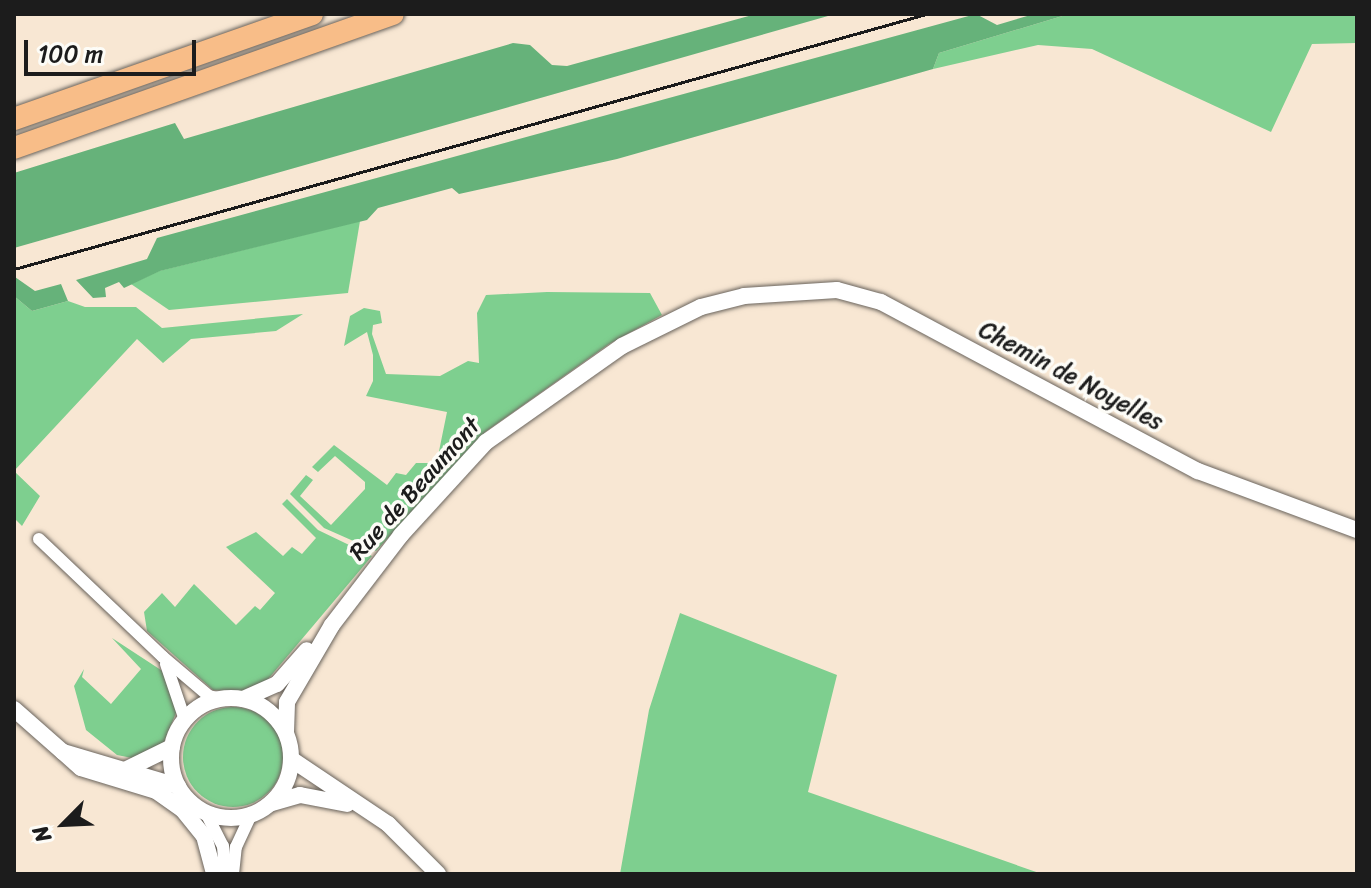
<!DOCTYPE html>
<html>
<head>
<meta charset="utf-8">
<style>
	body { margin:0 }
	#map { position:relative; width:1371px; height:888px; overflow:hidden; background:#f8e7d3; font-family:Sriracha,sans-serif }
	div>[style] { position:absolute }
	.green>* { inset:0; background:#7ecf8f }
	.round { border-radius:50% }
	.forest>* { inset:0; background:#66b27a }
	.roads { filter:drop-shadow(0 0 2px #69635c) drop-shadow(0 0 2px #69635c) }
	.minor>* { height:12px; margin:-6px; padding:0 6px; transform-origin:6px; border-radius:6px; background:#fff }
	.tertiary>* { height:16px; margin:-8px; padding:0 8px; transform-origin:8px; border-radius:8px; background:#fff }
	.tertiary>.ring { margin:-8px; padding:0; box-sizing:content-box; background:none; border:16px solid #fff; border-radius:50% }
	.motorway>* { height:22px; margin:-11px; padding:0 11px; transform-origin:11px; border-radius:11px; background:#f8bd88 }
	.rail>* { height:3px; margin:-1.5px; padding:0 1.5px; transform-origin:1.5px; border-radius:1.5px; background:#1c1c1c }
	span { translate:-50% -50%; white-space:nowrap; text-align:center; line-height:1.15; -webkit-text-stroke:7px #fdfcf7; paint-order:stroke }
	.street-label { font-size:24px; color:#1c1c1c }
	.frame { position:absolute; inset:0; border:16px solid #1c1c1c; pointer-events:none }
	.north { position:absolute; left:24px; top:784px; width:80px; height:80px; -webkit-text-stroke:6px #fdfcf7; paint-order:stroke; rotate:246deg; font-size:22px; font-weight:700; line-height:32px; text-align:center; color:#1c1c1c }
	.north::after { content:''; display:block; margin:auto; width:28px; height:36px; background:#1c1c1c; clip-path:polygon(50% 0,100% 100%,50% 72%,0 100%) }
	.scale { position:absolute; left:24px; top:40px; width:172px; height:36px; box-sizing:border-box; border:4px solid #1c1c1c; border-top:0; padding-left:10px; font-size:24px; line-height:28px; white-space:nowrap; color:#1c1c1c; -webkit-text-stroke:6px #fdfcf7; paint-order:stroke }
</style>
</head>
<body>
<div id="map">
	<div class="green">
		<div style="clip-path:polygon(1069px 14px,1357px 14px,1357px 43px,1312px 44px,1271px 132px,1092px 49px,1038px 45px,933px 69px,939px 53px)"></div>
		<div style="clip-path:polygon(360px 221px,348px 293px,169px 310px,131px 284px,159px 271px)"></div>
		<div style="clip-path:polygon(547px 292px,650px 293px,662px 315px,609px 344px,485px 432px,376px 551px,324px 528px,290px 494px,306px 475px,313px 480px,300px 496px,331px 525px,365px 489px,365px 482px,335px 456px,318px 472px,312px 467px,334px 445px,387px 485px,396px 473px,406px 475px,416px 463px,433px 463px,438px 456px,447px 412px,366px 396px,373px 381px,373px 355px,367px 332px,344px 346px,350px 316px,364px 308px,380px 311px,382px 323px,373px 325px,372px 334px,386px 374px,440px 376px,468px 361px,479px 363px,477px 313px,486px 295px)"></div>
		<div style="clip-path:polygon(14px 296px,32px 311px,68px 301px,85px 307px,136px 307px,162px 328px,303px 314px,276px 331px,191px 339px,163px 363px,137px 339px,14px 471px,40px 496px,22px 526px,14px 518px)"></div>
		<div style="clip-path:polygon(287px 499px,318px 530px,372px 556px,264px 684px,246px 692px,213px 690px,147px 631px,144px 612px,162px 593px,175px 607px,194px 584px,236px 625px,255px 606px,260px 610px,275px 593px,226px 547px,256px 532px,283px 556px,292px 547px,302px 554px,316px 538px,282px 504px)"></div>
		<div style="clip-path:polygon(680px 613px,837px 675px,808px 792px,1042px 874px,620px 874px,649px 710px)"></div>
		<div style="clip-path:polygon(112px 638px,164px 672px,178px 708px,162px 747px,132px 758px,117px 755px,86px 730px,74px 686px,84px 669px,82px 677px,111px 704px,141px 669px)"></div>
		<div class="round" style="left:183px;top:707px;width:100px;height:100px"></div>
	</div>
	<div class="forest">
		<div style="clip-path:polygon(756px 14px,835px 14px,14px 248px,14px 173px,175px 123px,184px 139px,513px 43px,530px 45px,552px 65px,567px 66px)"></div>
		<div style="clip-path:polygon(976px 14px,997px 25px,1034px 14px,1069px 14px,939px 53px,933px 69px,617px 159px,459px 194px,452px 188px,378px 208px,367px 220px,160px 271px,124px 288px,119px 282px,105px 288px,106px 297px,93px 298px,76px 280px,147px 259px,157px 238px)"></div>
		<div style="clip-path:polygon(15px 277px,35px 291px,61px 284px,68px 301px,32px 311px,14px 296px)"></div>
	</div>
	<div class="roads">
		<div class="minor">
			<div style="left:39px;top:539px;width:171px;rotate:43.6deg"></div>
			<div style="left:163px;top:657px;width:60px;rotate:40.3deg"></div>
			<div style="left:209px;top:696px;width:13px;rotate:13deg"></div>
			<div style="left:166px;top:664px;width:59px;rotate:71.3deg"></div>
			<div style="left:206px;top:813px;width:37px;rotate:63deg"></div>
			<div style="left:223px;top:846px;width:28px;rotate:86deg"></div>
			<div style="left:233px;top:874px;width:27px;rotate:-84deg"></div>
			<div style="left:236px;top:847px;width:35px;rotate:-65deg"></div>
		</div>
		<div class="tertiary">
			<div class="ring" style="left:171px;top:698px;width:104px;height:104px"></div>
			<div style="left:243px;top:699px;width:37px;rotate:-24deg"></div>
			<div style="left:277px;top:684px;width:45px;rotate:-48.6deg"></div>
			<div style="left:14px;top:709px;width:65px;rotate:41.3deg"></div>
			<div style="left:63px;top:752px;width:120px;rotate:16.5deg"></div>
			<div style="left:286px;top:732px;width:30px;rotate:-88deg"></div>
			<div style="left:287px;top:702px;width:89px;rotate:-59.7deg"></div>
			<div style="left:332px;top:625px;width:113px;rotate:-52.5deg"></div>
			<div style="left:401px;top:535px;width:126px;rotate:-47.6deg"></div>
			<div style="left:486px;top:442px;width:166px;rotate:-35.2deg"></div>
			<div style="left:622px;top:346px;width:88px;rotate:-26.3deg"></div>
			<div style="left:701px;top:307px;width:44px;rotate:-14.3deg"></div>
			<div style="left:744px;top:296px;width:93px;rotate:-3.7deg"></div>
			<div style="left:837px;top:290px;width:46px;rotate:15.3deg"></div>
			<div style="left:881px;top:302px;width:359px;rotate:28.1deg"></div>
			<div style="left:1198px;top:471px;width:170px;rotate:20.4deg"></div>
			<div style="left:63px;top:752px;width:24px;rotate:42deg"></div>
			<div style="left:81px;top:768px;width:78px;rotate:17deg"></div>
			<div style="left:156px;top:791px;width:32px;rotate:35deg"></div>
			<div style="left:182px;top:809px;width:35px;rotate:51deg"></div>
			<div style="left:204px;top:836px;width:39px;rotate:75deg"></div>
			<div style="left:291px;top:759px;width:117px;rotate:33.8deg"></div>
			<div style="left:388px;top:824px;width:71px;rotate:45deg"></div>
			<div style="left:127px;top:769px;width:50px;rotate:-26.1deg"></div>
			<div style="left:272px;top:803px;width:29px;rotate:-16deg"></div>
			<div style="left:300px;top:795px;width:48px;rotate:10.8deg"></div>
		</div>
		<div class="motorway">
			<div style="left:14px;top:119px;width:316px;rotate:-19.4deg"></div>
			<div style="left:14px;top:148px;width:402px;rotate:-19.5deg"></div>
		</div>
	</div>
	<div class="rail">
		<div style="left:14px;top:269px;width:947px;rotate:-15.62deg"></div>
	</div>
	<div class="street-label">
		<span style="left:1071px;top:376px;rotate:28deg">Chemin de Noyelles</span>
		<span style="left:415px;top:489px;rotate:-48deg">Rue de Beaumont</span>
	</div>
	<div class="frame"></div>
	<div class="north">N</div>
	<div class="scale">100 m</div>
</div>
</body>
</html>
